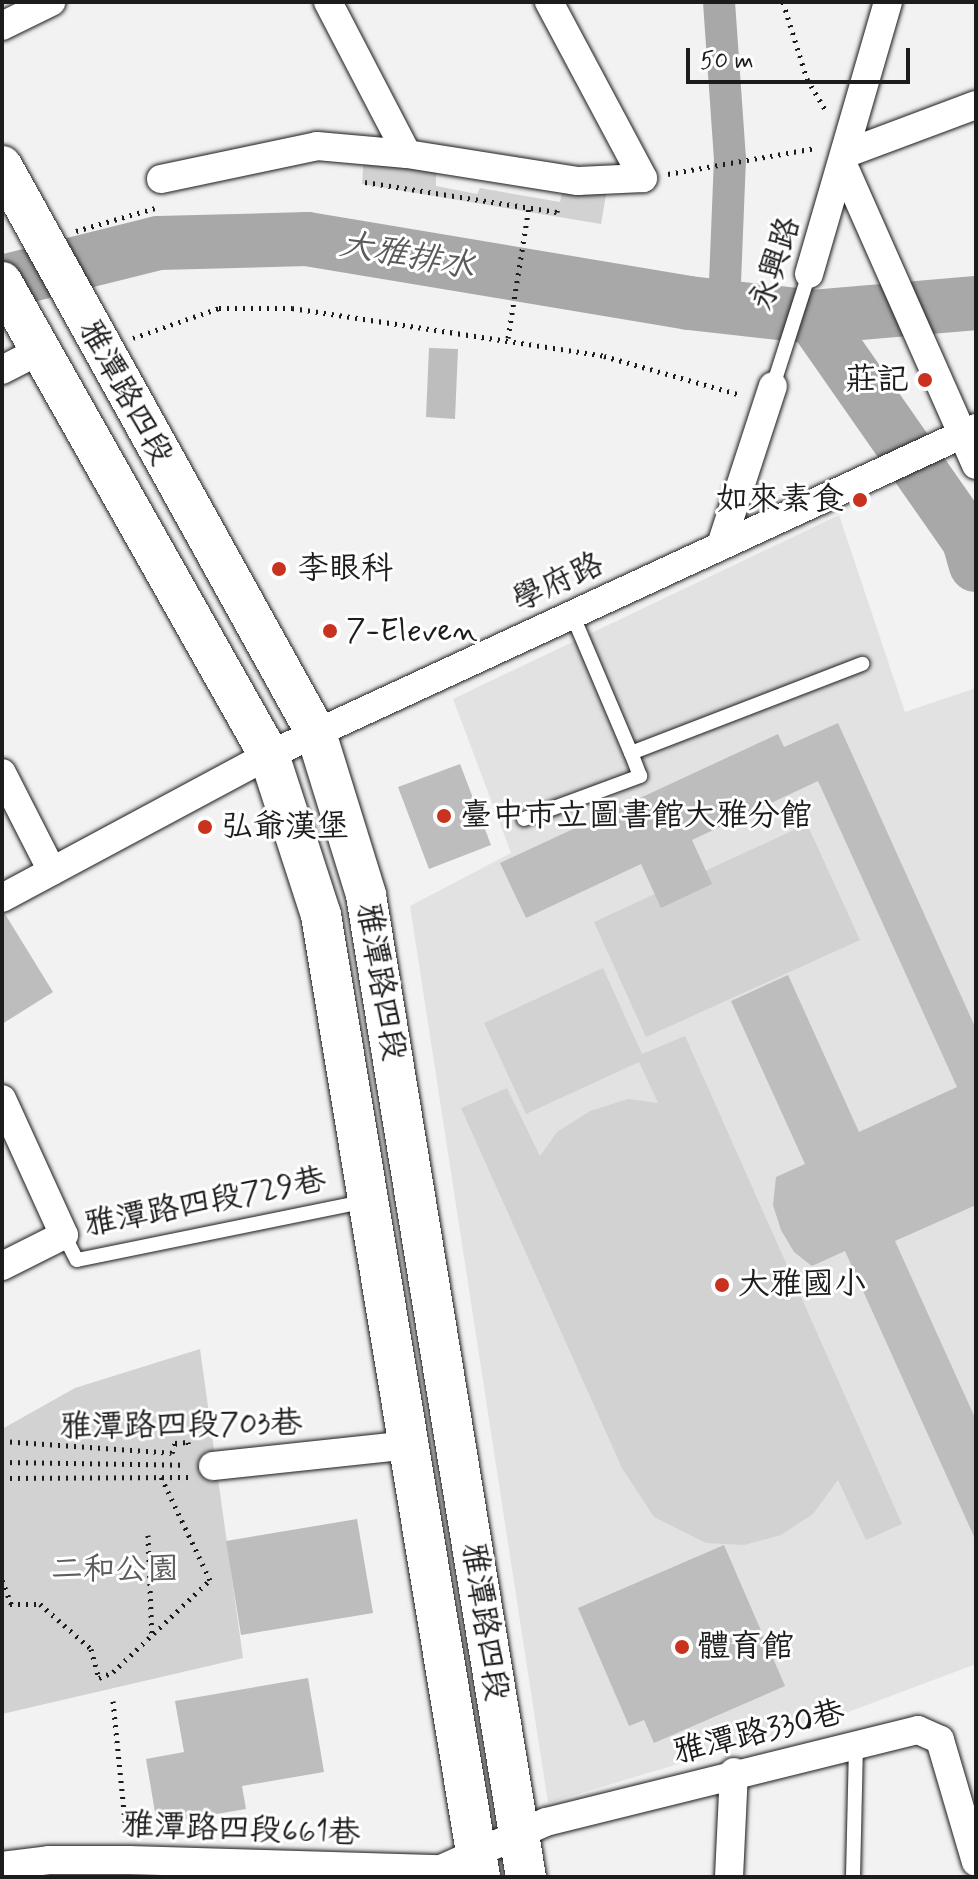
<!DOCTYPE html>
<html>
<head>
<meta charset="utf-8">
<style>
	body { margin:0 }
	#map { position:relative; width:978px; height:1879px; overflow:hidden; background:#f2f2f2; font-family:Mynerve,"LXGW WenKai TC",sans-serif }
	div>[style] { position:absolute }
	.built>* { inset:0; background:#e2e2e2 }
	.green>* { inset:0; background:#d2d2d2 }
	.canal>* { height:32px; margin:-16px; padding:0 16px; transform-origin:16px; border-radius:16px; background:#a8a8a8 }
	.river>* { height:54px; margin:-27px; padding:0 27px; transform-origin:27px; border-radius:27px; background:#a8a8a8 }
	.building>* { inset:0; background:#bdbdbd }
	.path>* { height:5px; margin-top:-2.5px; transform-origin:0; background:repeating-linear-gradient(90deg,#1c1c1c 0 2px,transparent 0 8px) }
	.roads { filter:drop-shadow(0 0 2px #1c1c1c) drop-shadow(0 0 2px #1c1c1c) }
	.lane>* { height:14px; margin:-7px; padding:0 7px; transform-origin:7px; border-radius:7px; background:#fff }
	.street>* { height:28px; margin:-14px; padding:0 14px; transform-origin:14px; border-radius:14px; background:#fff }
	.secondary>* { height:40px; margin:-20px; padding:0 20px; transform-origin:20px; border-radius:20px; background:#fff }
	.dots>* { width:22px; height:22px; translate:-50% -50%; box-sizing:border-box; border:4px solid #fff; border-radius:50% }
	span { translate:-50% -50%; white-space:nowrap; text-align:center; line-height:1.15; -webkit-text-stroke:6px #fff; paint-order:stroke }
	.street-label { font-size:32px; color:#1c1c1c }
	.poi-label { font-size:32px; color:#1c1c1c }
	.right { translate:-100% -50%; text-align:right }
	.left { translate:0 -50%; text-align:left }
	.park-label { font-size:32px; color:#5c5c5c }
	.water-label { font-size:34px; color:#5b5b5b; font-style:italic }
	.frame { position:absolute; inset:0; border:4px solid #1c1c1c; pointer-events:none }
	.scale { position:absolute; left:686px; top:48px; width:224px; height:36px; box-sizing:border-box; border:4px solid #1c1c1c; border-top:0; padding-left:10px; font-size:24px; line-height:28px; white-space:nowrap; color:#1c1c1c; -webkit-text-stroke:6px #fff; paint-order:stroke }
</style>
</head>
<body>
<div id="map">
	<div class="built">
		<div style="clip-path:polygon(839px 515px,905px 712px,976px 688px,976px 1664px,835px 1717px,548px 1803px,410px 906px,511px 853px,453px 699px)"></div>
	</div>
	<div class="green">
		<div style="clip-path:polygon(364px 153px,436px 161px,436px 186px,477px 194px,480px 188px,560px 202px,564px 182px,607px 189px,601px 224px,362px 184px)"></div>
		<div style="clip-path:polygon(807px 824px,860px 940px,646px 1037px,594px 922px)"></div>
		<div style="clip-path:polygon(603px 968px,642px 1054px,685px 1036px,902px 1524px,866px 1540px,838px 1480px,813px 1514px,781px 1535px,744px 1545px,706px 1543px,654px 1517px,622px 1468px,461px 1108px,507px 1088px,540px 1156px,557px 1132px,590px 1111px,628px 1099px,658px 1103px,639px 1062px,526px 1114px,484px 1023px)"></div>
		<div style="clip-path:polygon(200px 1349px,243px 1658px,2px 1714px,2px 1429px,75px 1388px)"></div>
	</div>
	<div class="canal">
		<div style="left:719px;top:2px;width:156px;rotate:86deg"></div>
		<div style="left:730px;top:158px;width:149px;rotate:92.3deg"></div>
	</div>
	<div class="river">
		<div style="left:2px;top:282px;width:161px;rotate:-14deg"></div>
		<div style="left:158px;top:243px;width:149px;rotate:-1.5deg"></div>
		<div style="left:307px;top:239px;width:387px;rotate:9.5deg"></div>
		<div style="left:689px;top:303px;width:125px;rotate:6.4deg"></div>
		<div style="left:813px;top:317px;width:164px;rotate:-4.9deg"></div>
		<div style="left:813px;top:317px;width:273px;rotate:55.1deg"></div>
		<div style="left:969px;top:541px;width:25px;rotate:74deg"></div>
	</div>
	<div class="building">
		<div style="clip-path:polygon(429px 348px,458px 349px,455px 419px,426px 417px)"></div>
		<div style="clip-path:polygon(838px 723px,976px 1029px,976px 1205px,895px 1241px,976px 1420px,976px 1541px,845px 1251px,812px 1266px,794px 1252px,781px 1230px,773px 1205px,776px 1177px,805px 1164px,731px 1001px,788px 975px,859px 1132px,957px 1087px,818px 781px,692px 840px,712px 884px,661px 908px,641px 864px,526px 918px,500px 863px,778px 734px,784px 747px)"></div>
		<div style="clip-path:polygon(460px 764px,491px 845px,429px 869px,398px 787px)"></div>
		<div style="clip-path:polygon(5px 914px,53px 992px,2px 1024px,2px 915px)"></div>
		<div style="clip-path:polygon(357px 1519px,373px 1613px,241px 1635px,226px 1541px)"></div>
		<div style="clip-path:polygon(724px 1545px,785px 1686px,654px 1743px,644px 1720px,629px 1726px,578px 1608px)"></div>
		<div style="clip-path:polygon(308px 1678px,324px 1772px,242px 1786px,246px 1809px,157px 1824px,146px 1759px,184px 1752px,175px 1701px)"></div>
	</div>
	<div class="path">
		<div style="left:783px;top:2px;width:81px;rotate:72.7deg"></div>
		<div style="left:807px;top:79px;width:39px;rotate:59deg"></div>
		<div style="left:668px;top:174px;width:150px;rotate:-10deg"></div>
		<div style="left:365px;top:182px;width:194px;rotate:8.9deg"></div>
		<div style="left:557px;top:212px;width:7px;rotate:-82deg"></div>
		<div style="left:76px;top:231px;width:82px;rotate:-16.2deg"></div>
		<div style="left:133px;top:338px;width:91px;rotate:-19.2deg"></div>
		<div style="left:219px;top:308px;width:73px"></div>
		<div style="left:292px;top:308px;width:316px;rotate:8.7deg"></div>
		<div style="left:604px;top:356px;width:142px;rotate:15.9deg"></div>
		<div style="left:508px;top:338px;width:133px;rotate:-80.9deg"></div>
		<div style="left:2px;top:1441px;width:170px;rotate:4deg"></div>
		<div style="left:172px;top:1453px;width:10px;rotate:-73deg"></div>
		<div style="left:175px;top:1443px;width:13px;rotate:-4deg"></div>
		<div style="left:188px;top:1442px;width:7px;rotate:82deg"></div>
		<div style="left:2px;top:1462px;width:183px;rotate:0.9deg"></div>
		<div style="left:2px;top:1478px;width:187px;rotate:-0.3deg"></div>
		<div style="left:148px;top:1535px;width:102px;rotate:87.8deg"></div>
		<div style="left:2px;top:1580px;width:26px;rotate:69deg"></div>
		<div style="left:2px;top:1604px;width:38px"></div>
		<div style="left:40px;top:1604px;width:68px;rotate:41.4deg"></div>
		<div style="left:91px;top:1649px;width:30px;rotate:75deg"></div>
		<div style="left:99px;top:1678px;width:15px;rotate:-23deg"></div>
		<div style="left:113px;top:1672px;width:134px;rotate:-43.5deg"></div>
		<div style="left:210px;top:1580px;width:114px;rotate:-115.4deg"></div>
		<div style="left:113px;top:1701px;width:132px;rotate:84.3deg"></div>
	</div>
	<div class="roads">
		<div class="lane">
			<div style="left:773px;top:386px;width:118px;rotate:-72.2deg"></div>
			<div style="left:572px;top:614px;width:151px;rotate:67deg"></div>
			<div style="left:631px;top:753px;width:248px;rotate:-21.1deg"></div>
			<div style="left:524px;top:819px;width:124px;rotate:-20.3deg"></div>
			<div style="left:640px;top:776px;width:25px;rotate:-111deg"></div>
			<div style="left:64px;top:1235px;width:28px;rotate:63deg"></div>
			<div style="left:77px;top:1260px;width:296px;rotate:-11.5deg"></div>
			<div style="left:853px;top:1877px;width:133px;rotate:-88.7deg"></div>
		</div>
		<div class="street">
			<div style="left:328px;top:2px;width:171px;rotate:62.5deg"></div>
			<div style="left:2px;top:26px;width:55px;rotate:-26.1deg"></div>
			<div style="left:845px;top:154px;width:140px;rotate:-20.5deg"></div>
			<div style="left:844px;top:167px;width:326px;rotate:66.1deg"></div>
			<div style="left:161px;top:179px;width:159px;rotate:-11.9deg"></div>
			<div style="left:317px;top:146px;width:90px;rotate:5.1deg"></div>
			<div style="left:407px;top:154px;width:173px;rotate:9deg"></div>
			<div style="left:578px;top:181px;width:65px;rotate:-2.6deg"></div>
			<div style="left:643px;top:178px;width:200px;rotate:-118.1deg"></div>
			<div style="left:809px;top:274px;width:283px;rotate:-73.8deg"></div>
			<div style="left:2px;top:370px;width:44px;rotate:-27.1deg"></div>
			<div style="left:721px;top:545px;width:167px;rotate:-71.9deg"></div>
			<div style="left:2px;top:773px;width:110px;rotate:63deg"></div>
			<div style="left:2px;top:898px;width:303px;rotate:-28.2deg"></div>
			<div style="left:269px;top:755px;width:779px;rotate:-24.82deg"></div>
			<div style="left:2px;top:1099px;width:149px;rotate:65.5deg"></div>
			<div style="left:64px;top:1235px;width:69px;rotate:153.4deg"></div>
			<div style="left:213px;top:1466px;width:198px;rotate:-6.1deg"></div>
			<div style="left:2px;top:1866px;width:47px;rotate:-7.3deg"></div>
			<div style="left:49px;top:1860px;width:80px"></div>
			<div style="left:129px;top:1860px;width:312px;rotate:1.7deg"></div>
			<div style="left:441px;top:1869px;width:115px;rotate:-24.1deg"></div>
			<div style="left:546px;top:1822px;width:383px;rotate:-13.9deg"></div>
			<div style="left:918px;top:1730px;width:24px;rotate:24deg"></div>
			<div style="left:940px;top:1740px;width:127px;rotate:73.6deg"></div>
			<div style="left:729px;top:1877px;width:105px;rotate:-87.3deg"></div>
		</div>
		<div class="secondary">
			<div style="left:2px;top:166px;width:648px;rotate:61.02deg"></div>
			<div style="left:316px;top:733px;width:170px;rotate:72.8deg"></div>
			<div style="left:366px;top:895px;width:995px;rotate:80.75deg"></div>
			<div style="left:2px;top:282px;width:543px;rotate:60.56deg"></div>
			<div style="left:269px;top:755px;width:168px;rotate:72deg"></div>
			<div style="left:321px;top:915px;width:975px;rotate:80.61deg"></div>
		</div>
	</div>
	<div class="dots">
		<div style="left:925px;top:380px;background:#c8321e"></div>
		<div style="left:860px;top:500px;background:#c8321e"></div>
		<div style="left:279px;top:569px;background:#c8321e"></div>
		<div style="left:330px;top:631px;background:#c8321e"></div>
		<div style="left:444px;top:816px;background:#c8321e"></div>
		<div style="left:205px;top:827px;background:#c8321e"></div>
		<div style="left:722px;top:1285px;background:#c8321e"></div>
		<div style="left:682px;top:1647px;background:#c8321e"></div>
	</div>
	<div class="street-label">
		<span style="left:776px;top:264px;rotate:-72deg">永興路</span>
		<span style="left:125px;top:393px;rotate:61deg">雅潭路四段</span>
		<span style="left:558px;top:583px;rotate:-25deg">學府路</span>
		<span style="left:380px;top:982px;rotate:80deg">雅潭路四段</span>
		<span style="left:205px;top:1203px;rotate:-11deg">雅潭路四段729巷</span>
		<span style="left:181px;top:1426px;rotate:-1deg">雅潭路四段703巷</span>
		<span style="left:484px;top:1622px;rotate:81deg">雅潭路四段</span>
		<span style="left:759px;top:1733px;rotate:-14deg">雅潭路330巷</span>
		<span style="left:241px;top:1830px;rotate:2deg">雅潭路四段661巷</span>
	</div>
	<div class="poi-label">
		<span class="right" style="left:909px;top:380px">莊記</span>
		<span class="right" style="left:844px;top:500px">如來素食</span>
		<span class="left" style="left:297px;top:569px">李眼科</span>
		<span class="left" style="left:346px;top:631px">7-Eleven</span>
		<span class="left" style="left:460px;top:816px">臺中市立圖書館大雅分館</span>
		<span class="left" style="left:221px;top:827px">弘爺漢堡</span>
		<span class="left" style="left:738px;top:1285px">大雅國小</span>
		<span class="left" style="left:698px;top:1647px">體育館</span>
	</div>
	<div class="park-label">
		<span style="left:115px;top:1570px">二和公園</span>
	</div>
	<div class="water-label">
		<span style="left:407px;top:256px;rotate:10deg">大雅排水</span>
	</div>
	<div class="frame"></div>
	<div class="scale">50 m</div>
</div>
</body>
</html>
